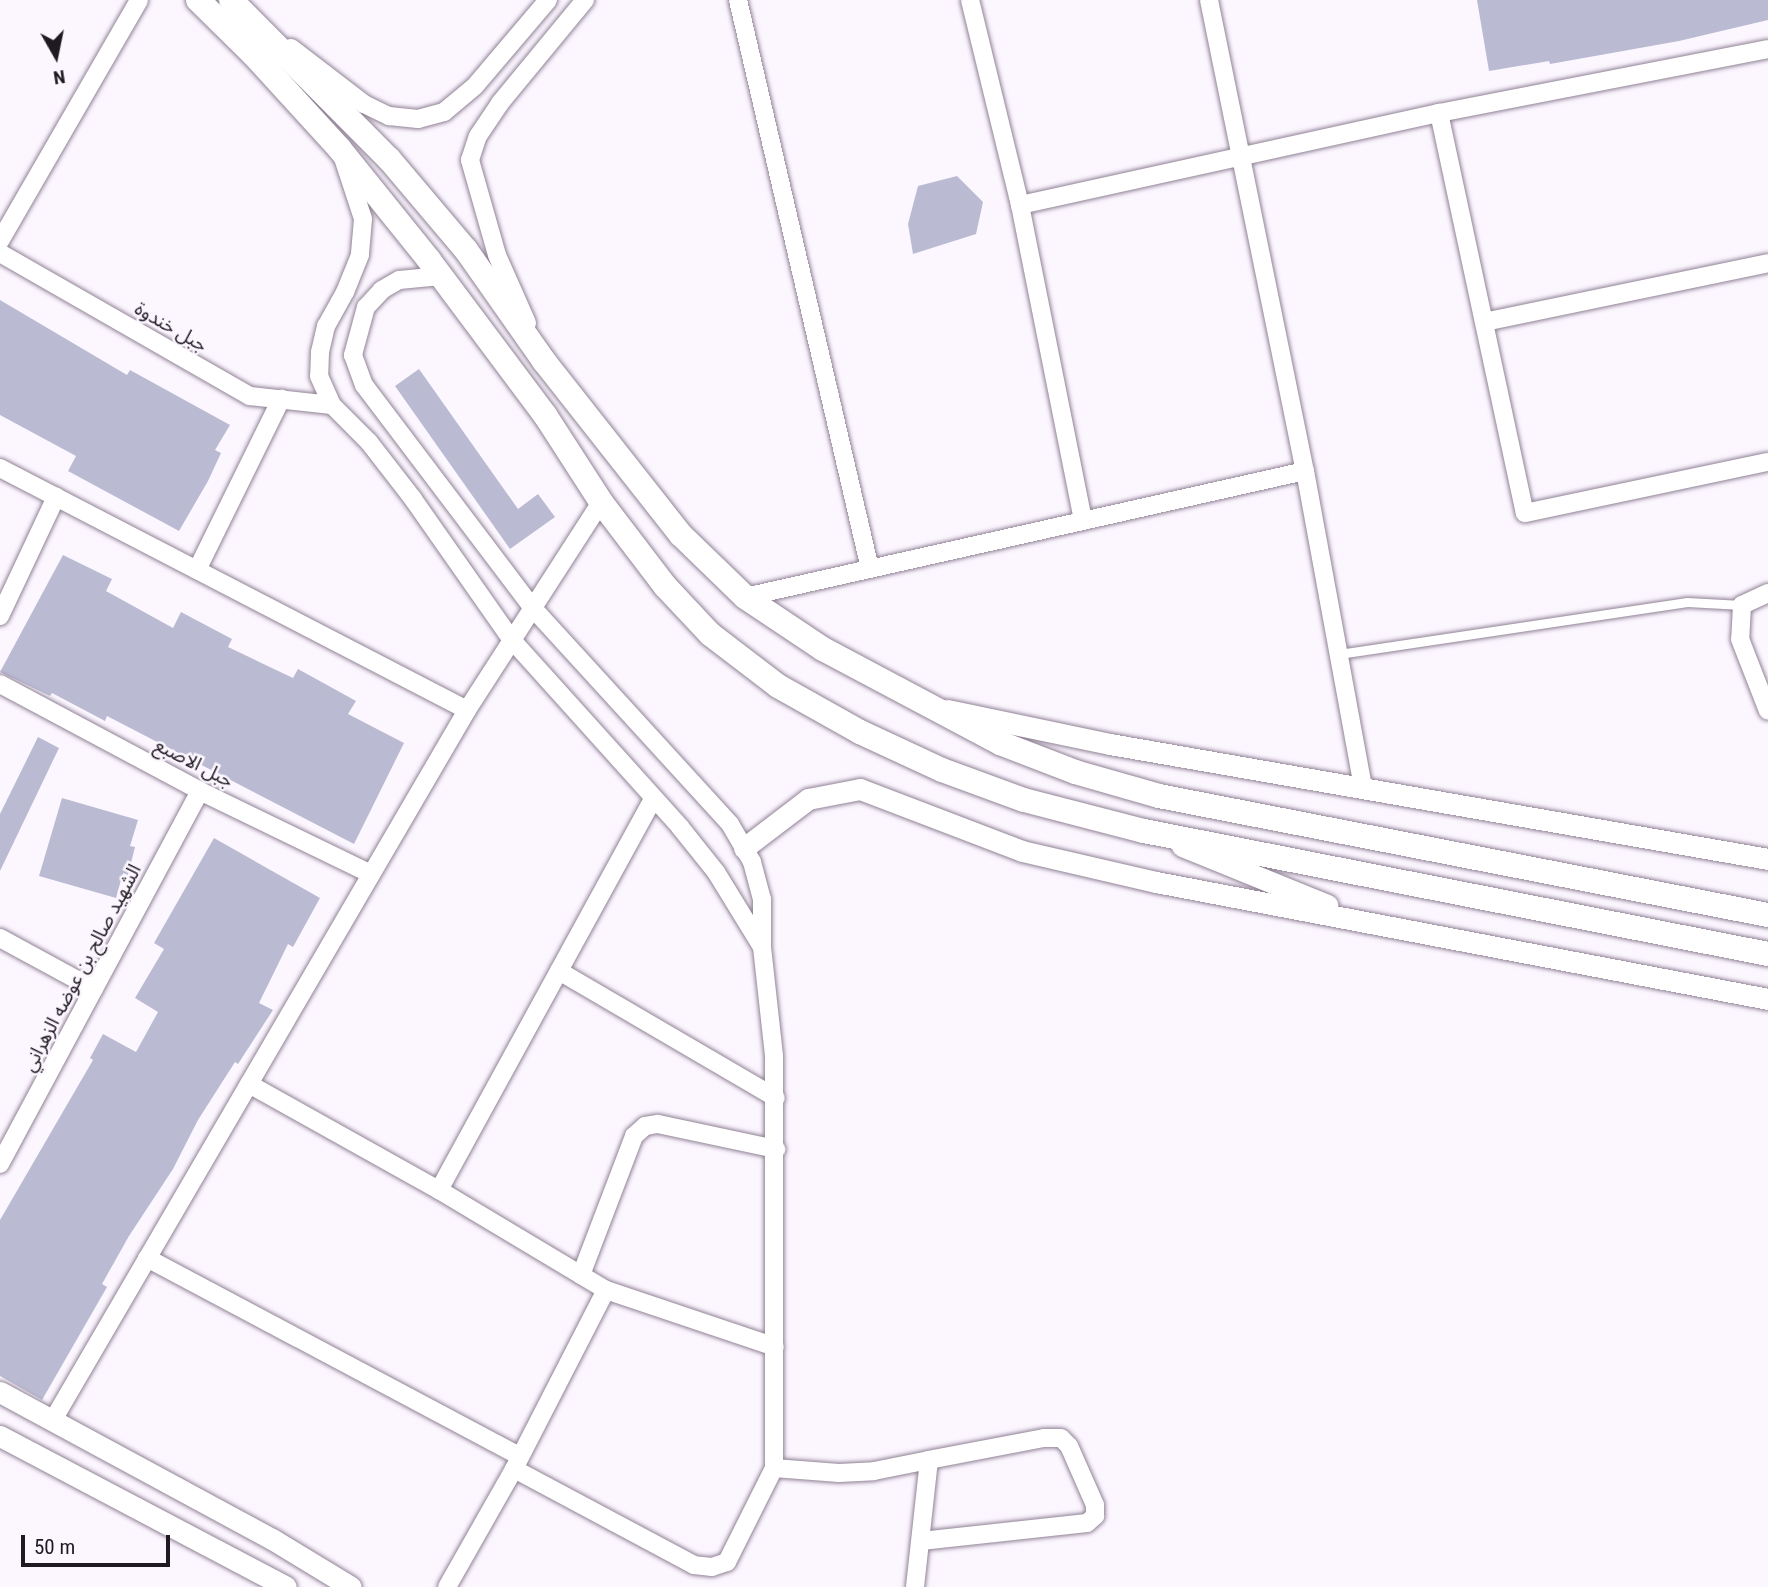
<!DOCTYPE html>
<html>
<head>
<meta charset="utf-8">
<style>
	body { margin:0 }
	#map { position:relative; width:1768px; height:1587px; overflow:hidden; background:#fcf6ff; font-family:"Roboto Condensed","Noto Sans Arabic",sans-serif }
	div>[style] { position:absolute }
	.building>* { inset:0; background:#babbd2 }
	.roads { filter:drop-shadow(0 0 2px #908295) drop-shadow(0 0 2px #908295) }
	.service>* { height:9px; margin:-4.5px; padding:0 4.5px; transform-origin:4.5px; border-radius:4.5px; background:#fff }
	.minor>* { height:18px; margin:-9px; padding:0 9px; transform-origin:9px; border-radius:9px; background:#fff }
	.tertiary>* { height:21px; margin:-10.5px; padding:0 10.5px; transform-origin:10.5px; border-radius:10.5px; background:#fff }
	.secondary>* { height:24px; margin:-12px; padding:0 12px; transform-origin:12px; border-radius:12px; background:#fff }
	span { translate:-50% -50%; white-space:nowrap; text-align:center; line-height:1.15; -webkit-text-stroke:5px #fcf6ff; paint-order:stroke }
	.street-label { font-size:19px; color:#1f1a21 }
	.north { position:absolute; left:21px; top:21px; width:70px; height:70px; -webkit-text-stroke:5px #fcf6ff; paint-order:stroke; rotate:171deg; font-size:19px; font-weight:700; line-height:28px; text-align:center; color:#1f1a21 }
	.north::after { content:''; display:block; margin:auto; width:24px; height:32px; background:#1f1a21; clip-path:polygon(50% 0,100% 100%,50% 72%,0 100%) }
	.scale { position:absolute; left:21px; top:1535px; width:149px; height:32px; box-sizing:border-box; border:4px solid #1f1a21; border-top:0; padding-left:9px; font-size:21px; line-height:24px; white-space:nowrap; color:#1f1a21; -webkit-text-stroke:5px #fcf6ff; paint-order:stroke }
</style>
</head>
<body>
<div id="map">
	<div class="building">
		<div style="clip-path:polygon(1477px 0,1768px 0,1768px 20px,1679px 41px,1550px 64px,1549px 61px,1489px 71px)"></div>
		<div style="clip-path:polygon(957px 176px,983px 202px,976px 234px,913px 254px,908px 224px,918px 186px)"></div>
		<div style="clip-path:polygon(0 300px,127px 375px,130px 370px,230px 425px,215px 450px,221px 453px,208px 481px,179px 531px,68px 471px,76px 456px,0 415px)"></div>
		<div style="clip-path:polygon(419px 369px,518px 509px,538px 494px,555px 517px,510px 549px,395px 386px)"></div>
		<div style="clip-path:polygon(63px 555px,112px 579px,106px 591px,173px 628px,181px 612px,232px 639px,228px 647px,293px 678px,298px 669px,356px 701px,348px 714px,404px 743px,354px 844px,107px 716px,105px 721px,52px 693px,50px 696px,0 672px)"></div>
		<div style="clip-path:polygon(38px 737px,59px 748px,0 871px,0 814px)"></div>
		<div style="clip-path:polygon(62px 798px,138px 820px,130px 846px,135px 847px,128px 875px,123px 873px,116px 898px,39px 876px)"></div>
		<div style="clip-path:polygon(214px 838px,320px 898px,293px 947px,288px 944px,259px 1003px,273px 1010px,238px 1064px,235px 1062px,198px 1120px,173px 1169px,129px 1236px,102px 1284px,107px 1287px,42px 1400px,0 1376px,0 1220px,93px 1060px,90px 1058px,103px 1034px,136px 1052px,158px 1012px,135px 998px,164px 949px,154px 943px)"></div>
	</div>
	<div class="roads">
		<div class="service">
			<div style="left:1339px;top:654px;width:352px;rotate:-8.5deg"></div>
			<div style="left:1687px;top:602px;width:55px;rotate:3.1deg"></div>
		</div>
		<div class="minor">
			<div style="left:738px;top:0;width:584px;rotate:76.94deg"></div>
			<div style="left:970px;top:0;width:211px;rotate:76.3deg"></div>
			<div style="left:1020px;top:205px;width:322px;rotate:78.7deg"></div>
			<div style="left:1209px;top:0;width:481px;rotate:78.5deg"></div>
			<div style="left:1305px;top:471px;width:322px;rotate:79.6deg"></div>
			<div style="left:291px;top:48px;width:92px;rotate:37.5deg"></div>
			<div style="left:364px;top:104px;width:28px;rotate:26deg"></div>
			<div style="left:389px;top:116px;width:29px;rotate:6deg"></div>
			<div style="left:418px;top:119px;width:27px;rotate:-15deg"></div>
			<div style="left:444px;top:112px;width:40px;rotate:-40deg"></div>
			<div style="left:475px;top:86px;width:113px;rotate:-49.7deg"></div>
			<div style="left:1439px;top:113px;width:409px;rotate:77.9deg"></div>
			<div style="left:1525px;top:513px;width:248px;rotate:-11.9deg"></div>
			<div style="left:343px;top:158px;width:64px;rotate:71.8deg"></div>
			<div style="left:363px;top:219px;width:36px;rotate:95deg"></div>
			<div style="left:360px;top:255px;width:40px;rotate:112deg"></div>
			<div style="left:345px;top:292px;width:39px;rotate:119deg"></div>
			<div style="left:326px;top:326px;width:27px;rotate:103deg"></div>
			<div style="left:320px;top:352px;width:24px;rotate:92deg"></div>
			<div style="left:319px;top:376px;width:32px;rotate:66deg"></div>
			<div style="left:332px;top:405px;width:52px;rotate:45deg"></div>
			<div style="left:369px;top:442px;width:72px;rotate:52.3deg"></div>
			<div style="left:413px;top:499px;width:171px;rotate:55deg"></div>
			<div style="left:511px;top:639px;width:253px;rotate:48deg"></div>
			<div style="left:680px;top:827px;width:58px;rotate:51.3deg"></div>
			<div style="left:716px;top:872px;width:88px;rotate:58.5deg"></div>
			<div style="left:1020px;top:205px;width:429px;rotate:-12.4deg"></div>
			<div style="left:1439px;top:113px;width:335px;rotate:-11deg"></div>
			<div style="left:0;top:241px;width:278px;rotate:-60deg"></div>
			<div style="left:0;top:253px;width:288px;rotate:29.8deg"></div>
			<div style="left:250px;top:396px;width:82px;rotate:6.3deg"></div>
			<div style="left:441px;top:276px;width:42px;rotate:174.6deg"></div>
			<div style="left:399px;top:280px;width:20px;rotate:150deg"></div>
			<div style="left:382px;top:290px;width:23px;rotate:133deg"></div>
			<div style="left:366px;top:307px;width:50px;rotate:105.2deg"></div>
			<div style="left:353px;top:355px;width:32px;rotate:70deg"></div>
			<div style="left:364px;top:385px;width:277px;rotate:52.9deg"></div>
			<div style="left:531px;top:606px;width:295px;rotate:47.6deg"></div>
			<div style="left:730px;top:824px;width:44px;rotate:59.9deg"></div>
			<div style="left:752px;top:862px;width:38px;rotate:75deg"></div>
			<div style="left:762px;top:899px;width:48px;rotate:90deg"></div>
			<div style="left:762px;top:947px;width:110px;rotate:83.7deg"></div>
			<div style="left:774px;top:1056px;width:412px;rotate:90deg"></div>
			<div style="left:774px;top:1468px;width:105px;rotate:116.6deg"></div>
			<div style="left:727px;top:1562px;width:16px;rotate:162deg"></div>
			<div style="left:712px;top:1567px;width:18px;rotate:-174deg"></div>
			<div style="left:694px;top:1565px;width:204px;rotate:-151.9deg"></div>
			<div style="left:1484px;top:322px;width:290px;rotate:-11.7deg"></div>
			<div style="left:527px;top:323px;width:74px;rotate:-113.8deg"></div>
			<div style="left:497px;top:255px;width:99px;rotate:-105.9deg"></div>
			<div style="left:470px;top:160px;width:25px;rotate:-72deg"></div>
			<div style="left:478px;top:136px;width:40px;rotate:-56deg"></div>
			<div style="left:500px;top:103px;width:134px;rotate:-50.5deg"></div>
			<div style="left:0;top:468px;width:526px;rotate:27.39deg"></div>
			<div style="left:197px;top:570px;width:191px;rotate:-63.8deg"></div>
			<div style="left:1768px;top:593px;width:29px;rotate:155deg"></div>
			<div style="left:1742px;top:605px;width:34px;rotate:93deg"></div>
			<div style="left:1740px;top:639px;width:77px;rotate:68.7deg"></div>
			<div style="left:745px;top:597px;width:574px;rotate:-12.68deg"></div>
			<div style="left:0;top:616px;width:132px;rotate:-64.8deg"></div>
			<div style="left:0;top:684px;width:227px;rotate:28.1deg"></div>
			<div style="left:200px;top:791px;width:190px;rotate:25.9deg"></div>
			<div style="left:0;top:938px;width:107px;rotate:28.5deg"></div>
			<div style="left:559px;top:971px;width:251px;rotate:30.3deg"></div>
			<div style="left:249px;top:1084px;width:218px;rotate:29.2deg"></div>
			<div style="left:439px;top:1190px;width:195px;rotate:30.9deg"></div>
			<div style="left:606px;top:1290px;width:178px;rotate:18.6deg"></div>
			<div style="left:0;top:1164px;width:423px;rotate:-61.8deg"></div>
			<div style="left:439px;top:1190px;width:447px;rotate:-61.3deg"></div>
			<div style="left:147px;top:1258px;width:422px;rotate:28deg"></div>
			<div style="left:581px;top:1275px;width:149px;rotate:-69.1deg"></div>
			<div style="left:634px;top:1136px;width:15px;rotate:-42deg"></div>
			<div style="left:645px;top:1126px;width:13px;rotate:-9deg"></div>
			<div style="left:658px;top:1124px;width:121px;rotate:12deg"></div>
			<div style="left:53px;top:1420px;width:822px;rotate:-59.75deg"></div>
			<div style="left:467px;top:710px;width:247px;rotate:-57.2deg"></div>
			<div style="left:774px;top:1468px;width:65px;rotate:4.4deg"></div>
			<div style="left:839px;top:1473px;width:35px;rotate:-3deg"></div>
			<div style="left:874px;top:1471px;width:56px;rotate:-11.3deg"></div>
			<div style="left:929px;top:1460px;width:128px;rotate:96.3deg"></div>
			<div style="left:921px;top:1541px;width:167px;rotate:-6.2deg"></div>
			<div style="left:1087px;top:1523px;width:11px;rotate:-41deg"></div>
			<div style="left:1095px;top:1516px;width:11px;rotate:-90deg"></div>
			<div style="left:1095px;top:1505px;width:64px;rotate:-113.8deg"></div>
			<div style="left:1069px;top:1446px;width:11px;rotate:-135deg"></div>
			<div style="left:1061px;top:1438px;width:17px;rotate:180deg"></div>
			<div style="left:1044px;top:1438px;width:117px;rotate:169.2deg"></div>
			<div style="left:447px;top:1587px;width:136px;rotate:-60.4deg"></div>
			<div style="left:514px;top:1469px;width:201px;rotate:-62.8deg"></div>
		</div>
		<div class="tertiary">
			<div style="left:947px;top:710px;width:167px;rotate:11.8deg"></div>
			<div style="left:1110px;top:744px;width:668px;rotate:9.91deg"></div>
			<div style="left:1182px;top:846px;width:157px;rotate:22.1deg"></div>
			<div style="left:744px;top:848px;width:81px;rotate:-37.4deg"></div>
			<div style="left:808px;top:799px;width:53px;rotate:-10.9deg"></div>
			<div style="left:860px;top:789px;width:173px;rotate:20.9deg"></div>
			<div style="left:1022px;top:851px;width:138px;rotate:13deg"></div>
			<div style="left:1156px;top:882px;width:623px;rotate:10.82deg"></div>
			<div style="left:0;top:1392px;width:309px;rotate:28.4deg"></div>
			<div style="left:272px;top:1539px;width:92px;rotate:31.3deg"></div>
			<div style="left:0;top:1436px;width:323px;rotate:27.8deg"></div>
		</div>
		<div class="secondary">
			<div style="left:198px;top:0;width:78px;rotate:44.5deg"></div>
			<div style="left:254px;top:55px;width:126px;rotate:47.6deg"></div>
			<div style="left:339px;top:148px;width:144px;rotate:51.2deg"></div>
			<div style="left:429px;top:260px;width:194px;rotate:53.2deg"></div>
			<div style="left:545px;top:415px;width:103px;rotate:57.2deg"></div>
			<div style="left:601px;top:502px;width:106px;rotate:52.7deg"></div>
			<div style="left:665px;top:586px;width:66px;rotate:46.8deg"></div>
			<div style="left:710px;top:634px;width:86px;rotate:37.4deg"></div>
			<div style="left:778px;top:686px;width:94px;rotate:29.3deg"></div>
			<div style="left:860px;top:732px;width:90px;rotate:24.9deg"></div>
			<div style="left:942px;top:770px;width:87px;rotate:20.1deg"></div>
			<div style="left:1024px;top:800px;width:124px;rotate:14.5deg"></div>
			<div style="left:1144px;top:831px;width:636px;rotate:11.15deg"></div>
			<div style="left:231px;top:0;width:224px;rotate:45.2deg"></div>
			<div style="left:389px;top:159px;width:119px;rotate:49.8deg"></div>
			<div style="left:466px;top:250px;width:136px;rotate:54.9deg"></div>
			<div style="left:544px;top:361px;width:221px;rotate:51.8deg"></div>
			<div style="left:681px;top:535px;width:89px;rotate:44.1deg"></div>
			<div style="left:745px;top:597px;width:94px;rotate:33.7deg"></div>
			<div style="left:823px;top:649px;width:200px;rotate:28deg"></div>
			<div style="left:1000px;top:743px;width:80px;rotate:21.1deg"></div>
			<div style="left:1075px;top:772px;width:87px;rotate:15.9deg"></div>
			<div style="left:1159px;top:796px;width:621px;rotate:11.06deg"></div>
		</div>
	</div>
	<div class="street-label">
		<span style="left:171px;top:327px;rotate:30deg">جبل خندوة</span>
		<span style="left:194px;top:763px;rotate:27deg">جبل الاصبع</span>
		<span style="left:82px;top:968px;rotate:-62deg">الشهيد صالح بن عوضه الزهراني</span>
	</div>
	<div class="north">N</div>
	<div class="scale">50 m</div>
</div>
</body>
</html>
